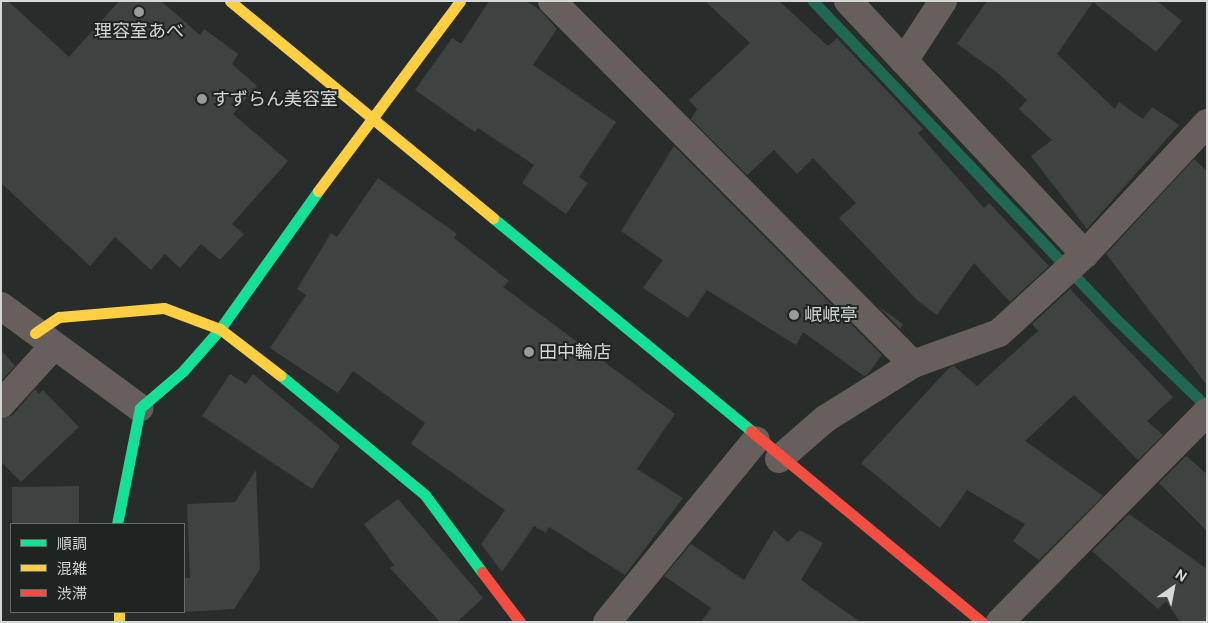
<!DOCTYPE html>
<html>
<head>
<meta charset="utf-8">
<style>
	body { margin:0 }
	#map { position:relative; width:1208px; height:623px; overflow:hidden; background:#282d2b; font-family:"DM Sans","Noto Sans JP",sans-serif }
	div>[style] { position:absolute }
	.stream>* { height:11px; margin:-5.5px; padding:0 5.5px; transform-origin:5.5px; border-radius:5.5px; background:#206853 }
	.building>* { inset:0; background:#3e4240 }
	.street>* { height:28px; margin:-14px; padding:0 14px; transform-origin:14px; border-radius:14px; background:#665f5b }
	.fast>* { height:11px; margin:-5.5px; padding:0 5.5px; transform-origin:5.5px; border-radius:5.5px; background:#16e098 }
	.slow>* { height:11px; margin:-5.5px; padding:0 5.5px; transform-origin:5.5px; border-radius:5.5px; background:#ffcf43 }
	.jam>* { height:11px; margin:-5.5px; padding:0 5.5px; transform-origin:5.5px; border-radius:5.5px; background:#f24e42 }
	.dots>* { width:14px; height:14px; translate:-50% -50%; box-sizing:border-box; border:2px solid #1e2421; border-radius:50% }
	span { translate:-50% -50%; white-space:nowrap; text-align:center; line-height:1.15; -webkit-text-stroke:4px #1e2421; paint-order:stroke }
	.poi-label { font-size:18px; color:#d4d8d6 }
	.left { translate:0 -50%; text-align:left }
	.frame { position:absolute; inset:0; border:2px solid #d4d8d6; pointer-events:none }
	.legend { position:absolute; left:10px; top:523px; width:175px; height:90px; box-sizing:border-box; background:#1e2421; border:1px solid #676c69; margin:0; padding:6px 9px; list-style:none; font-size:15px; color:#d4d8d6 }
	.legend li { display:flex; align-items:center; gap:10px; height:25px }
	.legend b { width:25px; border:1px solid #676c69 }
	.north { position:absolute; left:1148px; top:563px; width:50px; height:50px; -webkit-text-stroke:4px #1e2421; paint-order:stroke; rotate:33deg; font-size:14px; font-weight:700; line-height:20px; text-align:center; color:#d4d8d6 }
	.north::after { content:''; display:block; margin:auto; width:18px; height:22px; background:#d4d8d6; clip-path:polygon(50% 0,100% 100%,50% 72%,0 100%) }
</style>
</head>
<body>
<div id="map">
	<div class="stream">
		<div style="left:813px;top:1px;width:439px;rotate:46.4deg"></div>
		<div style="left:1116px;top:319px;width:127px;rotate:44deg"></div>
	</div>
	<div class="building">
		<div style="clip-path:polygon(1px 1px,8px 1px,69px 57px,119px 1px,161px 1px,200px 35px,204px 29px,238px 54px,232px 64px,257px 86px,233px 114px,288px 161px,232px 224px,244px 234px,220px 260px,201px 244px,180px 268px,165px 254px,151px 270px,115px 237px,90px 266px,1px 183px)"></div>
		<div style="clip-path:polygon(489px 1px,526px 1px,540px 10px,557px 29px,533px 65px,616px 122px,579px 177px,588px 183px,566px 214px,522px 183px,534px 165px,478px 128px,475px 132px,415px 90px,452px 38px,461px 44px)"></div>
		<div style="clip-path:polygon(705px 1px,779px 1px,828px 46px,837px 38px,923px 129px,918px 133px,984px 208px,989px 203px,1049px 266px,1010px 302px,974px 263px,937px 315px,917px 300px,839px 218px,856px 203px,813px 158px,797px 174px,774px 150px,747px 175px,691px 119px,697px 109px,689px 100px,750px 43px)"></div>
		<div style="clip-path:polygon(987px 1px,1157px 1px,1182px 21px,1156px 52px,1093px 2px,1057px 54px,1115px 109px,1119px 102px,1143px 119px,1152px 107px,1179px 125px,1087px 229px,1031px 156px,1052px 140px,1019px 109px,1027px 100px,998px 73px,957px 44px)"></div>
		<div style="clip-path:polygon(674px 146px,882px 355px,868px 374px,864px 376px,803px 332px,796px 345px,707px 290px,688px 318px,643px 288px,663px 260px,621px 231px)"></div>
		<div style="clip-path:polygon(1194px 159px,1207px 171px,1207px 385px,1106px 254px)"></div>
		<div style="clip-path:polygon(378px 178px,457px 234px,454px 238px,509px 281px,503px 287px,675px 414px,637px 469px,683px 498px,625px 575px,549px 527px,546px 533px,534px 526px,502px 572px,481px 544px,505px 510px,411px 444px,425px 423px,353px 371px,338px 393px,270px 348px,306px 295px,297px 289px,331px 233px,337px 237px)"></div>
		<div style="clip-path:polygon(1070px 289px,1173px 397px,1147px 421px,1163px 435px,1138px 460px,1074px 395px,1025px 441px,1103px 496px,1039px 560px,1013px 541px,1025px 524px,967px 490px,940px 528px,861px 463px,949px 368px,954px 366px,977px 386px,1038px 331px,1032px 324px)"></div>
		<div style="clip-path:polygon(878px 306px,903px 324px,900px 329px)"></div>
		<div style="clip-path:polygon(1px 350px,15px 366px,1px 381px)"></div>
		<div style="clip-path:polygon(230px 374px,246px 384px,253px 374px,340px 446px,312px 489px,202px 416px)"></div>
		<div style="clip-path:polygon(35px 389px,39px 394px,43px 390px,79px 427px,21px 482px,1px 462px,1px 419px,13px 415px)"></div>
		<div style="clip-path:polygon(1186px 456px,1207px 474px,1207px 531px,1159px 483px)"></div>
		<div style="clip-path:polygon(256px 470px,260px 569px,234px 609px,184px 612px,184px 578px,190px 578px,187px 504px,235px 502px)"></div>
		<div style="clip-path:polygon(79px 486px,79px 524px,12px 524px,12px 487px)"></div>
		<div style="clip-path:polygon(398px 499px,483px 598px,457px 622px,440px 622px,390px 568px,394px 565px,364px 524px)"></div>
		<div style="clip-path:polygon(1129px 514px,1207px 569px,1207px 622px,1180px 622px,1166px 601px,1158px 609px,1092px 551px)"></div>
		<div style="clip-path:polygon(774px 530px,788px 542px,800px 530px,823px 543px,801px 580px,860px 622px,701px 622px,711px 608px,664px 576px,691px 544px,744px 580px)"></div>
	</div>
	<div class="street">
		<div style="left:552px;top:1px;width:512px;rotate:45.16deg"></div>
		<div style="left:848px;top:1px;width:347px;rotate:46.9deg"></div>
		<div style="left:904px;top:61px;width:72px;rotate:-57deg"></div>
		<div style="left:1px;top:306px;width:172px;rotate:36.3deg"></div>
		<div style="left:1px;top:404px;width:76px;rotate:-47.7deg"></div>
		<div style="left:779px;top:459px;width:61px;rotate:-41deg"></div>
		<div style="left:825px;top:419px;width:104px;rotate:-32deg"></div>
		<div style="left:913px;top:364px;width:91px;rotate:-19.8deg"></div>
		<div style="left:999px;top:333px;width:117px;rotate:-42.6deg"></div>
		<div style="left:1085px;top:254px;width:179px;rotate:-47deg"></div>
		<div style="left:607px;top:622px;width:235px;rotate:-50.7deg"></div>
		<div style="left:1000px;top:622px;width:295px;rotate:-45.4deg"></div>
	</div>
	<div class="fast">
		<div style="left:493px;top:218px;width:335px;rotate:39.5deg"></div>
		<div style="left:280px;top:375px;width:188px;rotate:39.6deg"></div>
		<div style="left:425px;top:495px;width:96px;rotate:53.5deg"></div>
		<div style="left:117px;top:524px;width:118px;rotate:-78.8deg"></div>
		<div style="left:140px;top:408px;width:57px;rotate:-40.7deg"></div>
		<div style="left:183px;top:371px;width:56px;rotate:-48.6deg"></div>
		<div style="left:220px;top:329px;width:169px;rotate:-54.6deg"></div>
	</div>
	<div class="slow">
		<div style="left:230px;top:1px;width:341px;rotate:39.5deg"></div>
		<div style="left:318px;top:191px;width:237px;rotate:-53.2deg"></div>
		<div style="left:35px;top:333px;width:29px;rotate:-34deg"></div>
		<div style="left:59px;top:317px;width:105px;rotate:-4.9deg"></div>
		<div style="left:164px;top:308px;width:60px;rotate:20.6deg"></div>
		<div style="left:220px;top:329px;width:76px;rotate:37.5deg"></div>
		<div style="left:119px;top:612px;width:10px;rotate:90deg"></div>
	</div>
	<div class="jam">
		<div style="left:751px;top:431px;width:300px;rotate:39.6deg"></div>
		<div style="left:482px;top:572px;width:63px;rotate:52.8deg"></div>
	</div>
	<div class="dots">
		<div style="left:139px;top:12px;background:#989c9a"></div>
		<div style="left:202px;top:99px;background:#989c9a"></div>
		<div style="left:794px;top:315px;background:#989c9a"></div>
		<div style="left:529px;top:352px;background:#989c9a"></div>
	</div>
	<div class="poi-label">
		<span style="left:139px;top:31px">理容室あべ</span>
		<span class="left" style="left:212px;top:99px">すずらん美容室</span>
		<span class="left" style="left:804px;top:315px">岷岷亭</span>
		<span class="left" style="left:539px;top:352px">田中輪店</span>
	</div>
	<div class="frame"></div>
	<ul class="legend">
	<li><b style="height:6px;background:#16e098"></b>順調</li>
	<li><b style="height:6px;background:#ffcf43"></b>混雑</li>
	<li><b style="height:6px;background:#f24e42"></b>渋滞</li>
	</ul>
	<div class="north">N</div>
</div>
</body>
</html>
